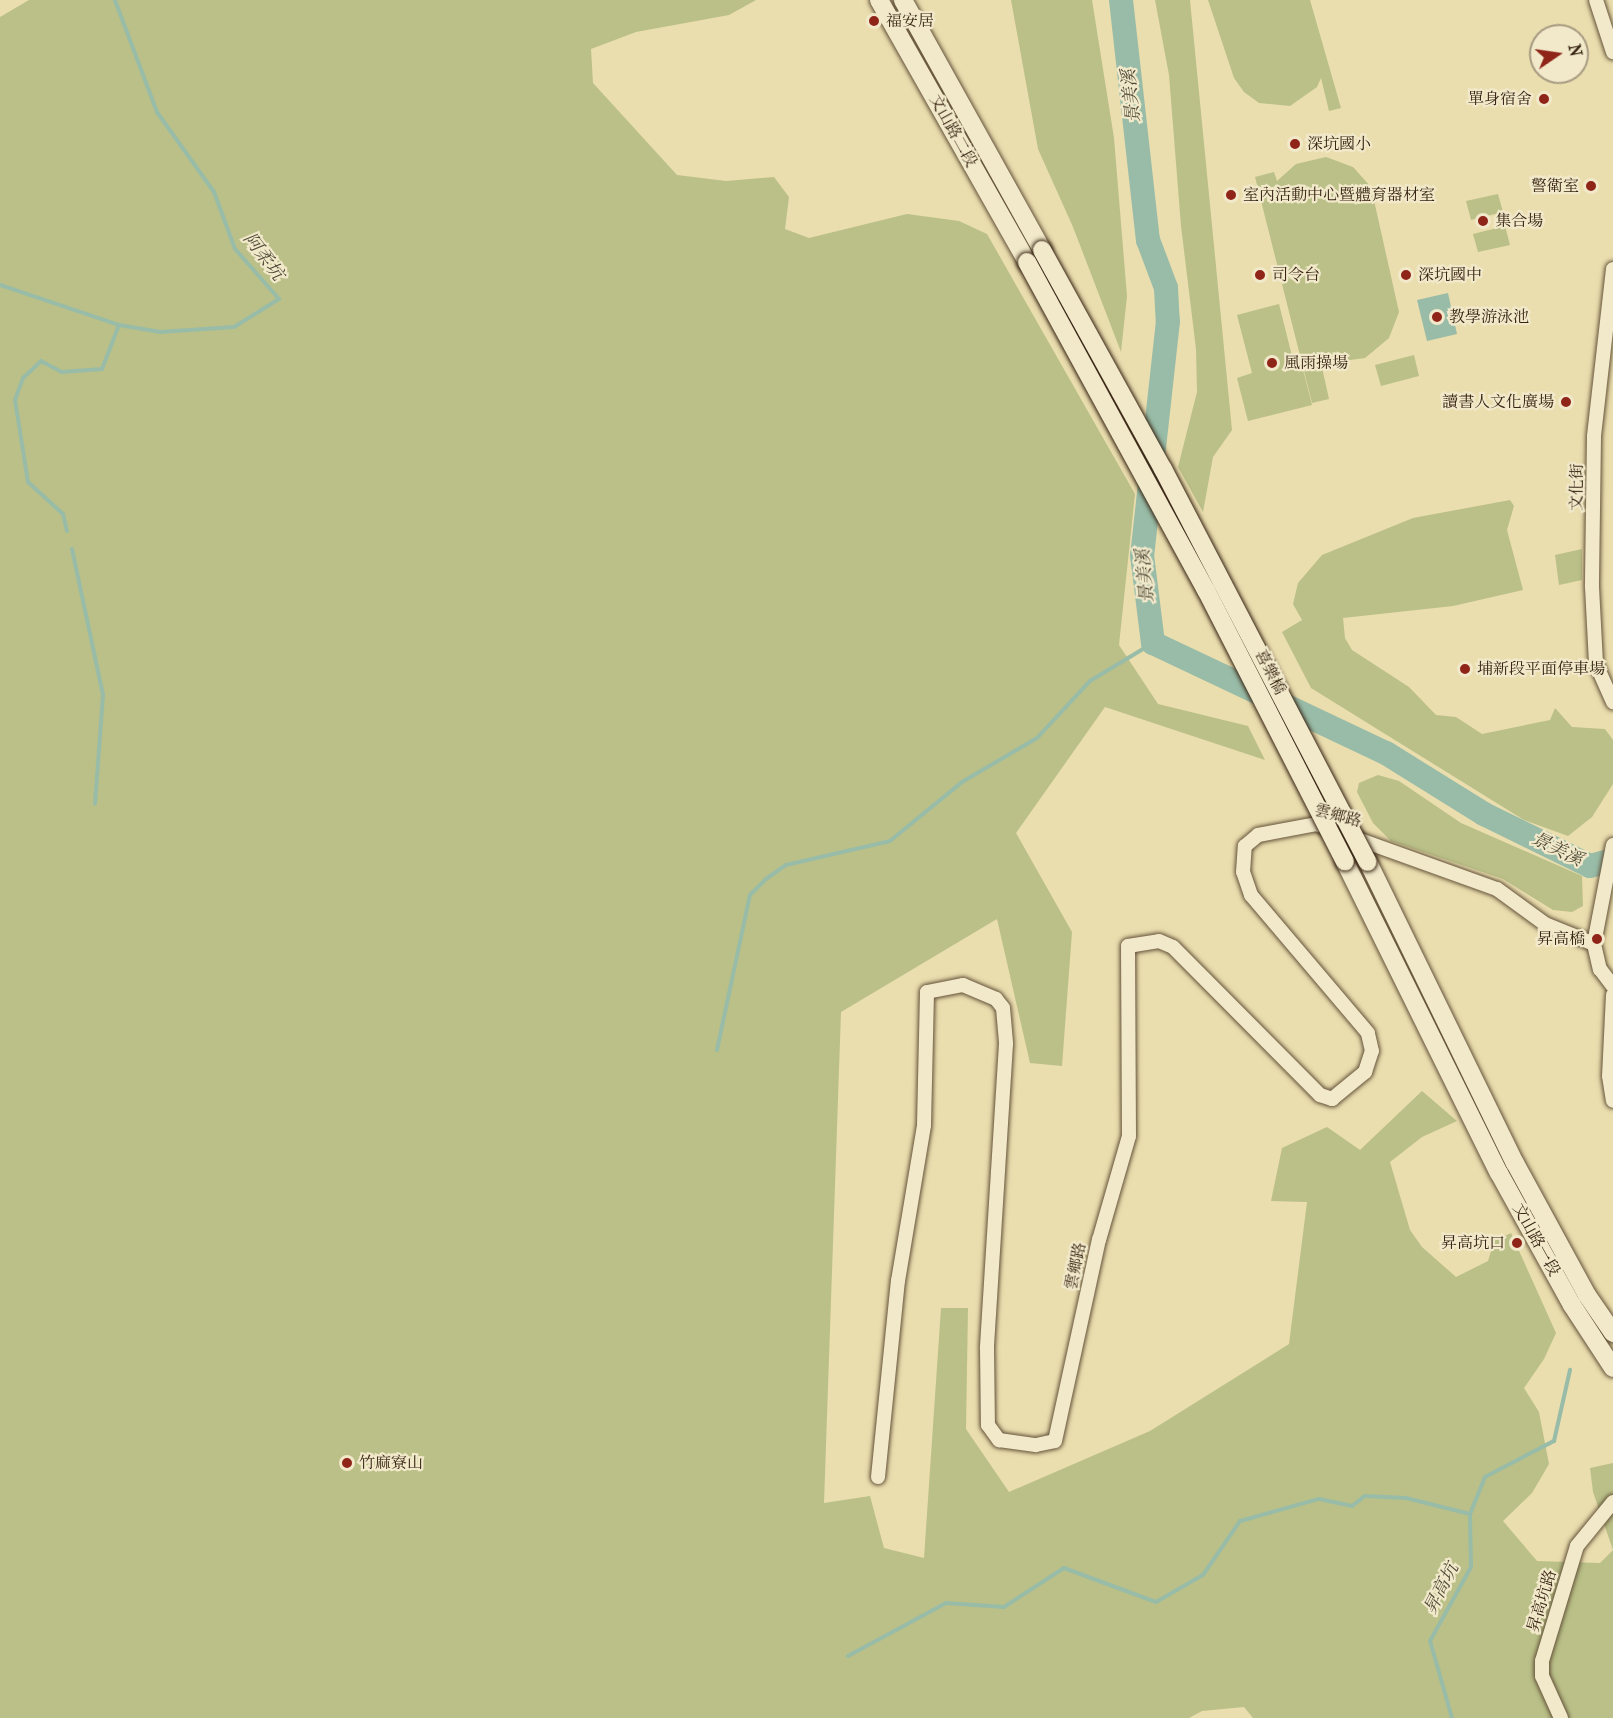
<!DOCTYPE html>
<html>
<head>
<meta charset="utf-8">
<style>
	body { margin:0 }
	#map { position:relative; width:1613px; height:1718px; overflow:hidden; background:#eaddae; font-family:"IM FELL French Canon","Noto Serif TC",serif }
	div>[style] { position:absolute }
	.green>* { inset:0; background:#bac088 }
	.water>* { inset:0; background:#98bca7 }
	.stream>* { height:4px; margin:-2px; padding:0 2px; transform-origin:2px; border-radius:2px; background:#98bca7 }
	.river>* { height:24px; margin:-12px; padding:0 12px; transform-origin:12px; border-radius:12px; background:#98bca7 }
	.roads { filter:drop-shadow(0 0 2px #64533a) drop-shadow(0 0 2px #64533a) }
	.minor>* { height:14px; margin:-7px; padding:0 7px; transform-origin:7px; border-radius:7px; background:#f1e9ca }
	.secondary>* { height:18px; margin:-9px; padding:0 9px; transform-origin:9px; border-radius:9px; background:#f1e9ca }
	.bridges { filter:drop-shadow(0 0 2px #382514) drop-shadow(0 0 2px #382514) }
	.secondary-bridge>* { height:18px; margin:-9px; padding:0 9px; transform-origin:9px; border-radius:9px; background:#f1e9ca }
	.dots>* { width:16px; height:16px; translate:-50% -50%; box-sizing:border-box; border:3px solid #f1e9ca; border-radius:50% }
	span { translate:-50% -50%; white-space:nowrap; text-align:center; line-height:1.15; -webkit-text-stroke:4.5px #f1e9ca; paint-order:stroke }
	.poi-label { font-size:16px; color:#382514 }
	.left { translate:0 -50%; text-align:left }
	.right { translate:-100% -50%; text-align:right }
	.street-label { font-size:16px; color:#382514 }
	.water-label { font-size:18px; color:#504b39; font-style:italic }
	.north { position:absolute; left:1529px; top:24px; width:60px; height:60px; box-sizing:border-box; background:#f1e9ca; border:2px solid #a79b81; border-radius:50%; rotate:77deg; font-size:16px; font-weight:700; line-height:24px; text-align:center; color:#382514 }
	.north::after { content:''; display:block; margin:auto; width:21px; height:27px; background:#8f2418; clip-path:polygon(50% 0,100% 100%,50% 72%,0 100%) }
</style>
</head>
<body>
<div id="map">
	<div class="green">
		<div style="clip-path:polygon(29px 0,756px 0,729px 15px,636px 32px,591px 49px,593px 83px,677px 175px,726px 181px,774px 177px,789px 197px,785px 229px,809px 238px,907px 214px,959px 221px,987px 234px,1135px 494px,1119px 645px,1158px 704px,1248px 726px,1265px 760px,1105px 707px,1016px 833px,1072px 932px,1062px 1066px,1030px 1063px,997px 919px,841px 1012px,824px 1503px,870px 1496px,884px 1548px,924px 1558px,941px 1308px,968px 1308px,966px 1429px,1009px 1492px,1150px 1431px,1289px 1344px,1307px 1202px,1271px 1201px,1282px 1148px,1327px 1127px,1360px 1150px,1422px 1091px,1457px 1121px,1422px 1137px,1390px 1162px,1410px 1230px,1422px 1247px,1456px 1277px,1488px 1261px,1494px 1241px,1511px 1233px,1556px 1333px,1544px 1359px,1524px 1388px,1539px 1412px,1549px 1464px,1532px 1493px,1503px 1521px,1537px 1561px,1600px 1563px,1613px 1550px,1593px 1492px,1590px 1468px,1613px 1463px,1613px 1718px,1253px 1718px,1244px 1707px,1202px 1711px,1189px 1718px,0 1718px,0 17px)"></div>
		<div style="clip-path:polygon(1011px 0,1092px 0,1114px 138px,1127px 296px,1121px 352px,1073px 227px,1038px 149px)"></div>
		<div style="clip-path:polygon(1155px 0,1190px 0,1232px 430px,1213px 457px,1203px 512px,1178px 467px,1197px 392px,1196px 349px,1181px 226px,1169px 75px)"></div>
		<div style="clip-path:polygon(1208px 0,1310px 0,1341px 108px,1329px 111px,1321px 78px,1317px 87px,1290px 106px,1259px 103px,1244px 92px,1234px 78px)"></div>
		<div style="clip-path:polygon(1326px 157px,1353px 167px,1371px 187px,1399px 312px,1389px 338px,1365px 358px,1335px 362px,1319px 354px,1329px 399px,1312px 403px,1255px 177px,1274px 172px,1277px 181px,1296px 164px)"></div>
		<div style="clip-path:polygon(1498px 194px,1503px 212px,1471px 220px,1466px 201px)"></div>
		<div style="clip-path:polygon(1505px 226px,1510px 245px,1478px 252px,1473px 234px)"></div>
		<div style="clip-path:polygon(1279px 304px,1294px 364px,1301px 362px,1312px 405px,1248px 421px,1237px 378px,1252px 373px,1237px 315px)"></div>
		<div style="clip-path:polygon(1414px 355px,1419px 376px,1381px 386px,1375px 365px)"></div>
		<div style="clip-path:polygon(1510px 500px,1514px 506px,1507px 530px,1523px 590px,1453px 606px,1343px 618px,1345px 638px,1352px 650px,1409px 687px,1436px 715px,1456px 717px,1482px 734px,1550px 720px,1555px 708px,1572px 727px,1605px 729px,1613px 740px,1613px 784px,1592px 817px,1568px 836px,1524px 820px,1311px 688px,1282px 632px,1302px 620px,1293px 604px,1298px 583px,1322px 555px,1413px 518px)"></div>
		<div style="clip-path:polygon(1582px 549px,1582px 580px,1559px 585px,1555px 555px)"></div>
		<div style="clip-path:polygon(1378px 775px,1399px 781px,1461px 823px,1582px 876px,1583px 906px,1572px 912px,1553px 910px,1503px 879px,1391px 841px,1373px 823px,1357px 792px,1359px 783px)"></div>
	</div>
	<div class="water">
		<div style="clip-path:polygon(1448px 293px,1457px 334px,1427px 341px,1417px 300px)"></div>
	</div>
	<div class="stream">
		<div style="left:0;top:285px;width:126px;rotate:18.6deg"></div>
		<div style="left:119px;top:325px;width:42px;rotate:9.7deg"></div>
		<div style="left:160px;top:332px;width:74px;rotate:-3.9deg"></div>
		<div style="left:234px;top:327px;width:53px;rotate:-31.9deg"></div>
		<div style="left:279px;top:299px;width:67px;rotate:-131.3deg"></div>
		<div style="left:235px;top:249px;width:61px;rotate:-110.2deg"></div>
		<div style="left:214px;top:192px;width:98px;rotate:-125.5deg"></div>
		<div style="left:157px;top:112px;width:120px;rotate:-110.6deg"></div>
		<div style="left:67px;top:531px;width:17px;rotate:-103deg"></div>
		<div style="left:63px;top:514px;width:47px;rotate:-137.6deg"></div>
		<div style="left:28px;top:482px;width:83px;rotate:-99deg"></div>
		<div style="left:15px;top:400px;width:23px;rotate:-70deg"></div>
		<div style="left:23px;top:378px;width:25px;rotate:-43deg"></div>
		<div style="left:41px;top:361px;width:24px;rotate:28deg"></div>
		<div style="left:62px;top:372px;width:40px;rotate:-4.3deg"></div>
		<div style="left:102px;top:369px;width:47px;rotate:-68.9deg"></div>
		<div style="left:72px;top:549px;width:149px;rotate:78deg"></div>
		<div style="left:103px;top:695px;width:109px;rotate:94.2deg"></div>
		<div style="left:717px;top:1050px;width:158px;rotate:-78deg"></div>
		<div style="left:750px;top:895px;width:23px;rotate:-45deg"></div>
		<div style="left:766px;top:879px;width:24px;rotate:-35deg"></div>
		<div style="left:786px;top:865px;width:107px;rotate:-13deg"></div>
		<div style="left:890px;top:841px;width:93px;rotate:-39.3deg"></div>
		<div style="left:962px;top:782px;width:87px;rotate:-30.4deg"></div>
		<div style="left:1037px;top:738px;width:78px;rotate:-47.1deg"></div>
		<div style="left:1090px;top:681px;width:74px;rotate:-31.1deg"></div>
		<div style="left:848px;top:1656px;width:111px;rotate:-28.4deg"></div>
		<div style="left:946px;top:1603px;width:58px;rotate:3.9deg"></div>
		<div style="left:1004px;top:1607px;width:72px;rotate:-33deg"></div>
		<div style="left:1064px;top:1568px;width:98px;rotate:20.3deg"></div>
		<div style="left:1156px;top:1602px;width:54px;rotate:-29.9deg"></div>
		<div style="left:1203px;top:1575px;width:65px;rotate:-55.6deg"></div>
		<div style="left:1240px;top:1521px;width:82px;rotate:-15.6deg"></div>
		<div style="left:1319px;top:1499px;width:34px;rotate:12deg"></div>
		<div style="left:1352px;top:1506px;width:16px;rotate:-38deg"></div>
		<div style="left:1365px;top:1496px;width:41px;rotate:2.8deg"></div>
		<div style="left:1406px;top:1498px;width:66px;rotate:14deg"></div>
		<div style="left:1452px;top:1718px;width:80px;rotate:-105.9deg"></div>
		<div style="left:1430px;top:1641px;width:85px;rotate:-61deg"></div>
		<div style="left:1471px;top:1567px;width:53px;rotate:-91.1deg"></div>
		<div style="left:1470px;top:1514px;width:40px;rotate:-68deg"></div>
		<div style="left:1485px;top:1477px;width:78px;rotate:-27.6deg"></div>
		<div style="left:1554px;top:1441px;width:73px;rotate:-77.3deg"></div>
	</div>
	<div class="river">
		<div style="left:1121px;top:0;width:242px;rotate:83.6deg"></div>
		<div style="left:1148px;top:240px;width:51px;rotate:69.4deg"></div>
		<div style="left:1166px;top:288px;width:33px;rotate:87deg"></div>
		<div style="left:1168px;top:321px;width:235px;rotate:96.3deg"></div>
		<div style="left:1142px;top:555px;width:89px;rotate:82.9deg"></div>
		<div style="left:1153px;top:643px;width:258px;rotate:25.3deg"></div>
		<div style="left:1386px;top:753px;width:115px;rotate:31.9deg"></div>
		<div style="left:1484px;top:814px;width:118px;rotate:26.1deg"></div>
		<div style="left:1590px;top:866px;width:24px;rotate:-15deg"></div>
	</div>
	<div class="roads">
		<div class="minor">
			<div style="left:1596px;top:0;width:55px;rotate:71.9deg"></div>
			<div style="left:1613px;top:269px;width:169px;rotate:96.5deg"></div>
			<div style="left:1594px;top:437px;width:150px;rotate:90.8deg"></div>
			<div style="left:1592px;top:587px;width:77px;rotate:87deg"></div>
			<div style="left:1596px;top:664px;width:42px;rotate:65.9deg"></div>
			<div style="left:1613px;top:845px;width:101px;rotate:100.9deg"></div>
			<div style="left:1594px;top:944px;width:26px;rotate:77deg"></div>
			<div style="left:1600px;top:969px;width:21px;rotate:53deg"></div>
			<div style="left:1613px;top:995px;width:81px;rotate:92.8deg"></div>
			<div style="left:1609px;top:1076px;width:25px;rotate:81deg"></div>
			<div style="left:878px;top:1477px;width:197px;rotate:-84.2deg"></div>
			<div style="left:898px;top:1281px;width:158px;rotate:-80.5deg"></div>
			<div style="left:924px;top:1125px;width:133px;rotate:-88.7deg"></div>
			<div style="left:927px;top:992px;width:37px;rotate:-11deg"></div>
			<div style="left:963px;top:985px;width:36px;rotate:23deg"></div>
			<div style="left:996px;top:999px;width:11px;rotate:52deg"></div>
			<div style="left:1003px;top:1008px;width:36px;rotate:85deg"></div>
			<div style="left:1006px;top:1044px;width:305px;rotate:93.6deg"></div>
			<div style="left:987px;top:1348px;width:77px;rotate:89.3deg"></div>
			<div style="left:988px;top:1425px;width:19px;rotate:54deg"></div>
			<div style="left:999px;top:1440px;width:37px;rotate:8deg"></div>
			<div style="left:1036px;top:1445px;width:19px;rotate:-12deg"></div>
			<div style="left:1055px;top:1441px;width:206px;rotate:-77.7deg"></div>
			<div style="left:1099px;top:1240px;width:108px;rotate:-73.9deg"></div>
			<div style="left:1129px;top:1136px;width:190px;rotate:-90.3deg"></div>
			<div style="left:1128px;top:946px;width:31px;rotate:-9deg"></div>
			<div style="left:1159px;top:941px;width:15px;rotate:23deg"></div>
			<div style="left:1173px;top:947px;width:209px;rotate:45.2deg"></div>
			<div style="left:1320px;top:1095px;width:13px;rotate:18deg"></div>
			<div style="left:1332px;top:1099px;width:43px;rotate:-39.3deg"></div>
			<div style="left:1365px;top:1072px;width:22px;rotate:-72deg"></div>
			<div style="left:1372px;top:1051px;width:18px;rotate:-103deg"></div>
			<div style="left:1368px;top:1033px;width:181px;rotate:-130.3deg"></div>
			<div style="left:1251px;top:895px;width:24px;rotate:-109deg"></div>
			<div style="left:1243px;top:872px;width:26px;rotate:-86deg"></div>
			<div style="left:1245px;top:846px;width:17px;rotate:-40deg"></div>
			<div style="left:1258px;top:835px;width:59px;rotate:-10.7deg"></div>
			<div style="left:1316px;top:824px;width:192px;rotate:19.8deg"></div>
			<div style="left:1497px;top:889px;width:59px;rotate:36.1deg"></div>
			<div style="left:1545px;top:924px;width:53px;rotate:22.2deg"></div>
			<div style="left:1561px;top:1718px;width:46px;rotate:-114.3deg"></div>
			<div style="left:1542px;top:1676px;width:15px;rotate:-90deg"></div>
			<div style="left:1542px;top:1661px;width:120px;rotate:-73.1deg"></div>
			<div style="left:1577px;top:1546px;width:57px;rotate:-50.7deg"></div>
		</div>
		<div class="secondary">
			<div style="left:879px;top:0;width:301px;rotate:60.5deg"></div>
			<div style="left:903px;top:0;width:286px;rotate:60.9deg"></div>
			<div style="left:1345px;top:862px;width:347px;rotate:63.7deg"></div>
			<div style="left:1499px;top:1173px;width:151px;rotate:61.1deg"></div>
			<div style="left:1572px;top:1305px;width:75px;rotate:56.9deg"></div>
			<div style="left:1368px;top:862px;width:335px;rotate:64deg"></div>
			<div style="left:1515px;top:1163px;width:150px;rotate:61.4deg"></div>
			<div style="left:1587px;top:1295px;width:46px;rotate:55.6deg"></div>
		</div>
	</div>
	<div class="bridges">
		<div class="secondary-bridge">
			<div style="left:1042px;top:250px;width:250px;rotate:61.1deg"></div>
			<div style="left:1163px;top:469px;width:443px;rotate:62.5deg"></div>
			<div style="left:1027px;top:262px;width:374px;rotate:61.4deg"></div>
			<div style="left:1206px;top:590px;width:305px;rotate:62.9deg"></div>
		</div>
	</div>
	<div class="dots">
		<div style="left:874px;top:21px;background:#8f2418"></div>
		<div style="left:1544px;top:99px;background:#8f2418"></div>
		<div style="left:1295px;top:144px;background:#8f2418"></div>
		<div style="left:1591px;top:186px;background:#8f2418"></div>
		<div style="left:1231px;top:195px;background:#8f2418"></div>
		<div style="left:1483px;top:221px;background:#8f2418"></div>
		<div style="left:1260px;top:275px;background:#8f2418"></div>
		<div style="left:1406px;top:275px;background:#8f2418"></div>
		<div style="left:1437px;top:317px;background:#8f2418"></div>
		<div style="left:1272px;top:363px;background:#8f2418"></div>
		<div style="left:1566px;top:402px;background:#8f2418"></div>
		<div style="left:1465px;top:669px;background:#8f2418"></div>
		<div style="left:1597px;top:939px;background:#8f2418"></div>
		<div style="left:1517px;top:1243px;background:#8f2418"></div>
		<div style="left:347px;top:1463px;background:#8f2418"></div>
	</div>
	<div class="poi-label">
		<span class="left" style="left:886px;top:21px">福安居</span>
		<span class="right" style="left:1532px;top:99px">單身宿舍</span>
		<span class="left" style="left:1307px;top:144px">深坑國小</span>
		<span class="right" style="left:1579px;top:186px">警衛室</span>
		<span class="left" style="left:1243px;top:195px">室內活動中心暨體育器材室</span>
		<span class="left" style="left:1495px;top:221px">集合場</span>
		<span class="left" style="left:1272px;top:275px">司令台</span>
		<span class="left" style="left:1418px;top:275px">深坑國中</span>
		<span class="left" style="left:1449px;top:317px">教學游泳池</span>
		<span class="left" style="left:1284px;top:363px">風雨操場</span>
		<span class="right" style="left:1554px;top:402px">讀書人文化廣場</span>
		<span class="left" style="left:1477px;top:669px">埔新段平面停車場</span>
		<span class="right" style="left:1585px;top:939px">昇高橋</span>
		<span class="right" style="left:1505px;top:1243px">昇高坑口</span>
		<span class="left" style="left:359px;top:1463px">竹麻寮山</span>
	</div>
	<div class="street-label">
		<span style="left:953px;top:131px;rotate:61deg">文山路二段</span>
		<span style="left:1577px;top:487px;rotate:-89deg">文化街</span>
		<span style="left:1270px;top:672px;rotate:63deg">喜樂橋</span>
		<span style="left:1338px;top:816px;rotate:15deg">雲鄉路</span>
		<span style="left:1536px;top:1240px;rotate:61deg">文山路一段</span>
		<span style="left:1076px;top:1266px;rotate:-78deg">雲鄉路</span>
		<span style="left:1542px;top:1601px;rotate:-73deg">昇高坑路</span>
	</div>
	<div class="water-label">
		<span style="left:1132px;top:96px;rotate:-96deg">景美溪</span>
		<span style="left:263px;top:257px;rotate:53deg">阿柔坑</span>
		<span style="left:1146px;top:576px;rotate:-95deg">景美溪</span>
		<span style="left:1557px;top:850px;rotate:26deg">景美溪</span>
		<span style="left:1442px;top:1589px;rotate:-63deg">昇高坑</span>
	</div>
	<div class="north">N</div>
</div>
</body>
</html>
